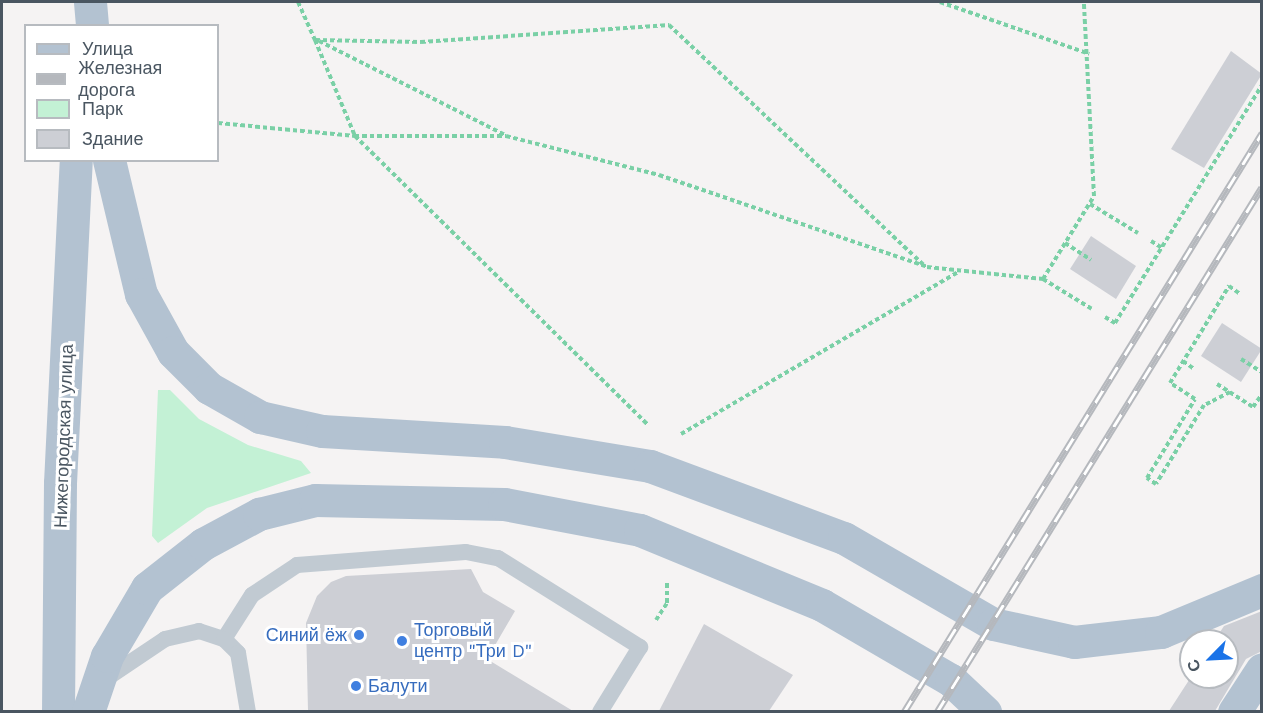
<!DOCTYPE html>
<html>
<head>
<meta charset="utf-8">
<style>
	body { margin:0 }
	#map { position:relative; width:1263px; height:713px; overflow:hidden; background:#f5f3f3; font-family:"Work Sans",sans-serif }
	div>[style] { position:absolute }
	.green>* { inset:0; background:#c3f1d5 }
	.building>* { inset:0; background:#cdcfd5 }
	.path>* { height:4px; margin-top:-2px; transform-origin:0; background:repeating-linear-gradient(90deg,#7ad0a6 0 4.5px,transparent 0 7.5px) }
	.lane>* { height:16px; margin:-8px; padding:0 8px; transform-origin:8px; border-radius:8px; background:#c1cad2 }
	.primary>* { height:33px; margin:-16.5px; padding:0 16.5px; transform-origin:16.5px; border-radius:16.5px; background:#b3c2d1 }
	.rail>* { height:7px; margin-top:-3.5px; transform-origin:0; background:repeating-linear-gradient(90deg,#fff 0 14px,#b5b8bd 0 28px); box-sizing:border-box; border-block:2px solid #b5b8bd }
	.dots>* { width:16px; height:16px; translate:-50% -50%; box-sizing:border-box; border:3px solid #fff; border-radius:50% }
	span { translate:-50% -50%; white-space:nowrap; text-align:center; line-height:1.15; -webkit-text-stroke:6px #fff; paint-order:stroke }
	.street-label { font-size:18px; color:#4a5661 }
	.shop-label { font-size:18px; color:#366cbe }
	.left { translate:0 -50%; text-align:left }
	.right { translate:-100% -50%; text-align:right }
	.frame { position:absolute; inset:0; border:3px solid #4a5661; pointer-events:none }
	.legend { position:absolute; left:24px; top:24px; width:195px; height:138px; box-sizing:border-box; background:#fff; border:2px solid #b7bbc0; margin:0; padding:8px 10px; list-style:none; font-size:18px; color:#4a5661 }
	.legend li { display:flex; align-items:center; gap:12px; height:30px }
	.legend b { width:30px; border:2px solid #b7bbc0 }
	.north { position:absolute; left:1179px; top:629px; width:60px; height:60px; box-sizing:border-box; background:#fff; border:2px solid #b7bbc0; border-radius:50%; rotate:246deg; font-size:16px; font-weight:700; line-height:24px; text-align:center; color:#4a5661 }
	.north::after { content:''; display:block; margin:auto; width:21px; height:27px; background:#1a73e8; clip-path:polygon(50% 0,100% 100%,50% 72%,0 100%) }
</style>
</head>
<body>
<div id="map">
	<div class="green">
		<div style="clip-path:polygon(158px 390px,170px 390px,199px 419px,248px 445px,301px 461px,311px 473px,207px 508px,158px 543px,152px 536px)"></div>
	</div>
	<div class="building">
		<div style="clip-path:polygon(1231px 51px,1262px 74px,1204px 168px,1171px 149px)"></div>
		<div style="clip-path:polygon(1091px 236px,1136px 266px,1116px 299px,1070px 269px)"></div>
		<div style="clip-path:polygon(1222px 323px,1262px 349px,1241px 382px,1201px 356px)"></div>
		<div style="clip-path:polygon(471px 569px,483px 592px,515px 611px,487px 659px,573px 711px,308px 711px,306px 623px,317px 596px,331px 582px,346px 576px)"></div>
		<div style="clip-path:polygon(1262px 611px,1262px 651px,1246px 659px,1215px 711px,1169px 711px,1191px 677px,1227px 677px,1227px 641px,1214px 641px,1224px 626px)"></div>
		<div style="clip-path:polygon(704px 624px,793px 675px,769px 711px,659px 711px)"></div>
	</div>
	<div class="path">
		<div style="left:298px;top:2px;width:42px;rotate:65.9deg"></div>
		<div style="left:315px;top:40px;width:106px;rotate:1.1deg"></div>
		<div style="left:421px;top:42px;width:249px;rotate:-3.9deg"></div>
		<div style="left:669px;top:25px;width:350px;rotate:43.3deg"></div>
		<div style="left:940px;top:2px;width:158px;rotate:19.2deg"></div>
		<div style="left:315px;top:40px;width:104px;rotate:67.4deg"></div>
		<div style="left:355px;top:136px;width:412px;rotate:44.6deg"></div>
		<div style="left:319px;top:41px;width:208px;rotate:26.8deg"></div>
		<div style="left:218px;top:123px;width:138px;rotate:5.4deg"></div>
		<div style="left:355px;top:136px;width:151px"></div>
		<div style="left:506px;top:136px;width:158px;rotate:14.3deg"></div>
		<div style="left:659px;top:175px;width:283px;rotate:18.9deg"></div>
		<div style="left:927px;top:267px;width:117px;rotate:5.9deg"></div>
		<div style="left:1043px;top:279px;width:57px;rotate:31.5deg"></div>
		<div style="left:1090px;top:204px;width:56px;rotate:31.1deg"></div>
		<div style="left:1151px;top:241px;width:13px;rotate:32deg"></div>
		<div style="left:1065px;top:243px;width:31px;rotate:33deg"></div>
		<div style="left:1043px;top:279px;width:97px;rotate:-58.4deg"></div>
		<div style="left:1094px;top:196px;width:194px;rotate:-93deg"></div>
		<div style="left:1105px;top:317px;width:12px;rotate:31deg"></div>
		<div style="left:1115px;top:323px;width:280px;rotate:-58.3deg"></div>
		<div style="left:1241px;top:359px;width:25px;rotate:32deg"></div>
		<div style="left:1183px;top:361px;width:14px;rotate:36deg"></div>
		<div style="left:1217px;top:384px;width:43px;rotate:32.6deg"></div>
		<div style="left:1253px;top:407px;width:16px;rotate:-55deg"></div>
		<div style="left:1230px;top:392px;width:29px;rotate:153deg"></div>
		<div style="left:1204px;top:405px;width:92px;rotate:121.3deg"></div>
		<div style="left:1156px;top:484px;width:11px;rotate:-146deg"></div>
		<div style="left:1147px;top:478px;width:92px;rotate:-58.7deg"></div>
		<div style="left:1195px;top:399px;width:30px;rotate:-147deg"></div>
		<div style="left:1170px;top:383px;width:114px;rotate:-58.7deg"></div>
		<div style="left:1229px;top:286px;width:14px;rotate:36deg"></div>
		<div style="left:681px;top:434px;width:320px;rotate:-30.3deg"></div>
		<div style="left:656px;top:620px;width:20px;rotate:-57deg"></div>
		<div style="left:667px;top:603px;width:20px;rotate:-90deg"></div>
	</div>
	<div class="lane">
		<div style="left:224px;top:639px;width:52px;rotate:-57.5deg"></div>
		<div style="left:252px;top:595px;width:54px;rotate:-33.7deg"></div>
		<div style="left:297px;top:565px;width:169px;rotate:-4.4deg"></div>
		<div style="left:466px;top:552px;width:33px;rotate:11deg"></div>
		<div style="left:498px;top:558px;width:168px;rotate:32.1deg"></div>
		<div style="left:640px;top:647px;width:76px;rotate:121.6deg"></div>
		<div style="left:104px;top:680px;width:73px;rotate:-33.9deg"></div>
		<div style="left:165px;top:639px;width:35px;rotate:-13deg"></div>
		<div style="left:199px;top:631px;width:26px;rotate:18deg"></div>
		<div style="left:224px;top:639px;width:20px;rotate:45deg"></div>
		<div style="left:238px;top:653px;width:60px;rotate:80.4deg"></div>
	</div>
	<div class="primary">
		<div style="left:90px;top:2px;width:24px;rotate:85deg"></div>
		<div style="left:109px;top:160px;width:138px;rotate:76.6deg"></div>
		<div style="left:141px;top:294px;width:66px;rotate:61.1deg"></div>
		<div style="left:173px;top:352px;width:51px;rotate:45deg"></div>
		<div style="left:209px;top:388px;width:59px;rotate:29.6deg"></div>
		<div style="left:260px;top:417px;width:64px;rotate:12.7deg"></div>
		<div style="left:322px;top:431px;width:183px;rotate:3.4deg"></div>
		<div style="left:505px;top:442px;width:147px;rotate:9.4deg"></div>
		<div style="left:650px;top:466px;width:207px;rotate:20.4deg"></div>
		<div style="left:844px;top:538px;width:172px;rotate:30deg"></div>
		<div style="left:993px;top:624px;width:83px;rotate:12.5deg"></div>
		<div style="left:1074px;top:642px;width:88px;rotate:-6.6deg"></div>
		<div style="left:1161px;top:632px;width:109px;rotate:-22.6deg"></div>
		<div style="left:58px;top:712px;width:229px;rotate:-89.5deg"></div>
		<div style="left:60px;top:483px;width:323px;rotate:-87.2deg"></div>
		<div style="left:88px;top:712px;width:59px;rotate:-71.3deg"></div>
		<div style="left:107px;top:656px;width:79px;rotate:-59.5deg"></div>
		<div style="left:147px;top:588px;width:71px;rotate:-38.2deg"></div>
		<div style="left:203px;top:544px;width:64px;rotate:-28.2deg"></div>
		<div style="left:259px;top:514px;width:58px;rotate:-14deg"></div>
		<div style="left:315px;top:500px;width:189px;rotate:1.2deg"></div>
		<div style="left:504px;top:504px;width:138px;rotate:10.8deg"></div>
		<div style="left:640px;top:530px;width:197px;rotate:22.4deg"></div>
		<div style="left:822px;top:605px;width:149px;rotate:30.2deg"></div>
		<div style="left:951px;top:680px;width:47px;rotate:43.3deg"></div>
		<div style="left:1234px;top:712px;width:51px;rotate:-56.9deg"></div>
	</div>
	<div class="rail">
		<div style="left:904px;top:712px;width:681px;rotate:-58.27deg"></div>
		<div style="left:937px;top:712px;width:617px;rotate:-58.24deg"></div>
	</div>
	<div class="dots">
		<div style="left:359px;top:635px;background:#3f7fe0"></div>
		<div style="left:402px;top:641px;background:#3f7fe0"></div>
		<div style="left:356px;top:686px;background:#3f7fe0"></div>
	</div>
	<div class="street-label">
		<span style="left:64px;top:436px;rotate:-88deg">Нижегородская улица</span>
	</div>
	<div class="shop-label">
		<span class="left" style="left:414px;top:641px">Торговый<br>центр "Три D"</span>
		<span class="right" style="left:347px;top:635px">Синий ёж</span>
		<span class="left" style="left:368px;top:686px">Балути</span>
	</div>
	<div class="frame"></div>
	<ul class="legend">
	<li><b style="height:8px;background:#b3c2d1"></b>Улица</li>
	<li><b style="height:8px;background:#b5b8bd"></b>Железная дорога</li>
	<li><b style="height:16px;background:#c3f1d5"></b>Парк</li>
	<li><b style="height:16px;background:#cdcfd5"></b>Здание</li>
	</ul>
	<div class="north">С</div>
</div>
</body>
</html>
